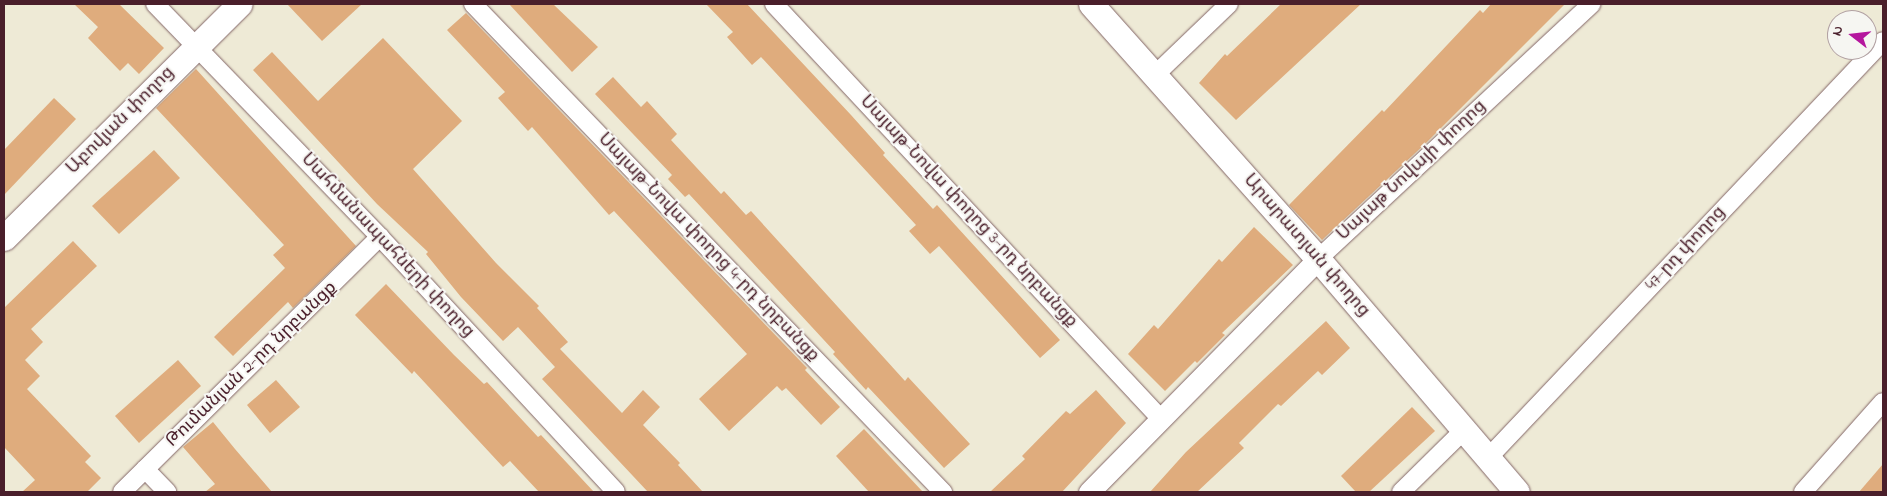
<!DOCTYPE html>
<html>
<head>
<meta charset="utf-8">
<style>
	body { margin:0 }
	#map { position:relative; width:1887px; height:496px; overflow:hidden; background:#eeead6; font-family:"Indie Flower","Noto Sans Armenian",sans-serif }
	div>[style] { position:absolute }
	.building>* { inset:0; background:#dfac7d }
	.roads { filter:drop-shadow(0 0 1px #836667) drop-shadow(0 0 1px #836667) }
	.minor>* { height:18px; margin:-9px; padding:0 9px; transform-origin:9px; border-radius:9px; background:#fff }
	.tertiary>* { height:21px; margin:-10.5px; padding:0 10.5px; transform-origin:10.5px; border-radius:10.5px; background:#fff }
	.secondary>* { height:25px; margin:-12.5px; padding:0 12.5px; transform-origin:12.5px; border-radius:12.5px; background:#fff }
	span { translate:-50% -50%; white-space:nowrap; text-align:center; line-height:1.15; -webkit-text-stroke:4px #f6f6f2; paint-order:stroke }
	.street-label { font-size:18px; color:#4a1f2b }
	.frame { position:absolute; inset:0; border:5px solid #4a1f2b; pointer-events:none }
	.north { position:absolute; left:1827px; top:10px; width:50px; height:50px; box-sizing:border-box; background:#f6f6f2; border:1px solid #b1a0a2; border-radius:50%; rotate:286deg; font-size:14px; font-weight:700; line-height:20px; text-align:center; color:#4a1f2b }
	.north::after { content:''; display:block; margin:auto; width:18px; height:22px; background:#b5179e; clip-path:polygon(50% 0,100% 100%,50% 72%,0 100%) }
</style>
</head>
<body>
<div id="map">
	<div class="building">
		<div style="clip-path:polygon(74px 4px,119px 4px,164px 48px,139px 74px,128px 63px,120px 71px,88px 38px,98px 27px)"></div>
		<div style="clip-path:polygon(287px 4px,362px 4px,322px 41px)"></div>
		<div style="clip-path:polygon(509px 4px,553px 4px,598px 47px,572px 72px)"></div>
		<div style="clip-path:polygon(706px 4px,747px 4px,851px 115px,885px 153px,883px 155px,933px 209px,937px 205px,1060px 340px,1040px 358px,939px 246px,930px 254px,909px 231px,916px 225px,761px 57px,752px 65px,727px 37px,733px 32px)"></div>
		<div style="clip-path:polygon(1281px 4px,1361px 4px,1236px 120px,1199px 83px,1225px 54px,1227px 56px)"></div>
		<div style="clip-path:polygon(1491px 4px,1565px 4px,1427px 142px,1322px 240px,1289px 205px,1382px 110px,1384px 112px,1480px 10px,1483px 13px)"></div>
		<div style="clip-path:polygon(466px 13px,807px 368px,805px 370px,840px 407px,821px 425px,786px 388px,782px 391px,777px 386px,729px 431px,699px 399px,747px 354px,614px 211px,609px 215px,532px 127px,528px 131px,498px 98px,505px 92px,447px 30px)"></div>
		<div style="clip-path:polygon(383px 38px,462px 121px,413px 169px,496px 263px,539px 306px,537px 308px,568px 342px,560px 349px,622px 413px,643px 390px,660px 407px,643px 425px,680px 463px,678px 465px,703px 492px,648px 492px,542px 379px,555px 367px,518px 327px,503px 341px,461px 297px,426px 254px,428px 252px,377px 204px,253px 70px,272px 52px,318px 101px)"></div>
		<div style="clip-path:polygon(196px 69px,356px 246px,293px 308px,288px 302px,233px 356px,214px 337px,285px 268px,273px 255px,284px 245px,156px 108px)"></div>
		<div style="clip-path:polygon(613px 77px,641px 107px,647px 101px,677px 134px,671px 140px,721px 194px,724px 191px,746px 215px,751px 211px,905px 381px,908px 377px,970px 444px,944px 468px,868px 387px,866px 390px,833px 354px,835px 352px,689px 194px,685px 197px,668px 179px,672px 175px,595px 94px)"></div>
		<div style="clip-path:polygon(54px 98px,76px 119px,4px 195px,4px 150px)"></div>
		<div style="clip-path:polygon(154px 150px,180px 178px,119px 234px,92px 206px)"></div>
		<div style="clip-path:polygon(1254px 227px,1293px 265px,1222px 333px,1225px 335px,1197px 363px,1195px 361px,1165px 391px,1128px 354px,1154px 325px,1158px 329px,1219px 259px,1222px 262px)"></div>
		<div style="clip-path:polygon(73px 241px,97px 266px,31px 329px,43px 342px,25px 360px,40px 376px,27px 389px,91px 456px,85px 462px,101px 478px,87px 492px,22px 492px,35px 480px,4px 447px,4px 308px)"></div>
		<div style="clip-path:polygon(386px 284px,454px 355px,484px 384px,487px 382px,538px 437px,541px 435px,594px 492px,539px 492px,510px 461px,503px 467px,414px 371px,412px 374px,355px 315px)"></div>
		<div style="clip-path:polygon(1326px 321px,1350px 348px,1322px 375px,1318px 371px,1281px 406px,1278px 404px,1239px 443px,1244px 448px,1197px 492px,1150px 492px,1186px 452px)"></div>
		<div style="clip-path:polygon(178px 360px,201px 386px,139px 443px,115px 416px)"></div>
		<div style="clip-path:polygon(276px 380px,300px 407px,270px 433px,247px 405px)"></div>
		<div style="clip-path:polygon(1096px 390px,1126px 423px,1062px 492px,990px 492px,1025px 459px,1022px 456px,1066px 411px,1070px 414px)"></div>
		<div style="clip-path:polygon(1412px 407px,1435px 431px,1369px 492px,1356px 492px,1341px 476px)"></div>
		<div style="clip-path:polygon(213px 422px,235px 449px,272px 492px,205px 492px,215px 484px,183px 447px)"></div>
		<div style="clip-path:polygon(864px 429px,923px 492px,869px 492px,836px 456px)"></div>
		<div style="clip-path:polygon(1883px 464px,1883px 492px,1859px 492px)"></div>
	</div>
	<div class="roads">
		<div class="minor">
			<div style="left:155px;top:4px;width:324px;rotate:46deg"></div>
			<div style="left:380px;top:237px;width:347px;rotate:47.2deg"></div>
			<div style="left:473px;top:4px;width:678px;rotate:46.08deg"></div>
			<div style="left:774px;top:4px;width:567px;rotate:47deg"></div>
			<div style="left:1156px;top:74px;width:101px;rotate:-43.8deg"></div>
			<div style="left:1318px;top:259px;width:374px;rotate:-43deg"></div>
			<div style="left:1488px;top:458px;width:574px;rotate:-46.55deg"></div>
			<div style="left:145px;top:469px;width:32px;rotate:46deg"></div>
			<div style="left:122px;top:492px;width:363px;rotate:-44.7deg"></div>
			<div style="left:1401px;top:492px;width:88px;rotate:-44.5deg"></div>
			<div style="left:1803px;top:492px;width:120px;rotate:-48.4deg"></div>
		</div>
		<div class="tertiary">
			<div style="left:1089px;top:492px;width:327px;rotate:-45.5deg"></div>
		</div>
		<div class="secondary">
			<div style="left:1091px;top:4px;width:341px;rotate:48.3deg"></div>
			<div style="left:1318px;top:259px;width:306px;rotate:49.5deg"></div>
			<div style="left:4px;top:238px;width:332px;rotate:-44.8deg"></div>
		</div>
	</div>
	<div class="street-label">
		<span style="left:121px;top:121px;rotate:-45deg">Աբովյան փողոց</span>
		<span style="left:1412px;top:171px;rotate:-43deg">Սայաթ Նովայի փողոց</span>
		<span style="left:968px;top:212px;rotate:47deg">Սայաթ-Նովա փողոց 3-րդ նրբանցք</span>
		<span style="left:387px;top:246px;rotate:47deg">Սահմանապահների փողոց</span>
		<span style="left:1306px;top:246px;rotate:49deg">Արարատյան փողոց</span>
		<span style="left:708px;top:248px;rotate:46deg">Սայաթ-Նովա փողոց 4-րդ նրբանցք</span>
		<span style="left:1686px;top:249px;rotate:-47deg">47-րդ փողոց</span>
		<span style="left:252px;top:365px;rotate:-44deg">Թումանյան 2-րդ նրբանցք</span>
	</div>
	<div class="frame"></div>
	<div class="north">N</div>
</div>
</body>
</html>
